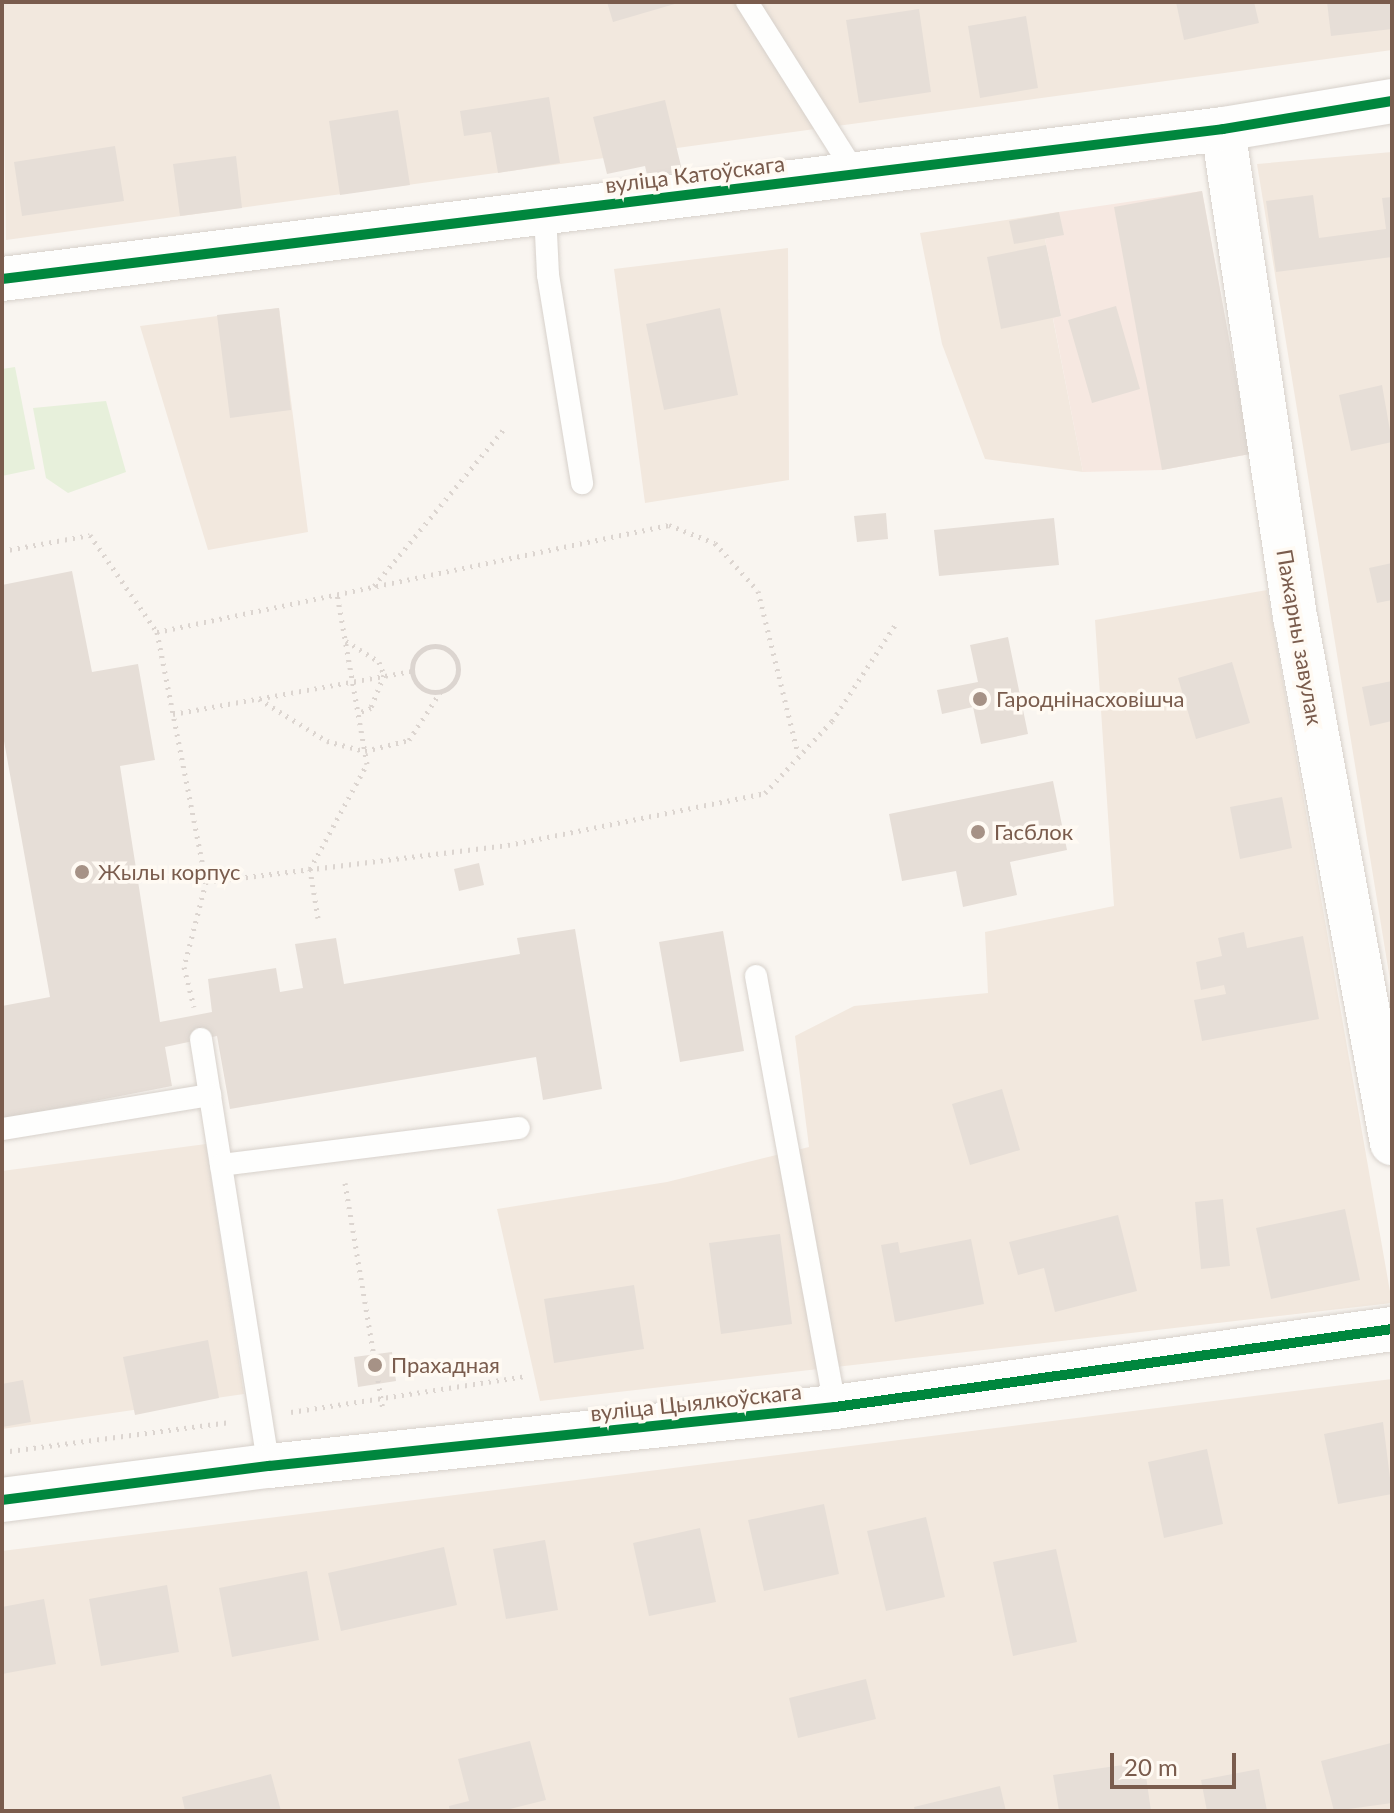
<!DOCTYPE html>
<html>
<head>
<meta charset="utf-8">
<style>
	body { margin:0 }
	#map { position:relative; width:1394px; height:1813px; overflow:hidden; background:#f9f5f0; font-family:Lato,sans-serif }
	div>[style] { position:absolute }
	.residential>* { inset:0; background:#f2e8de }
	.commercial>* { inset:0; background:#f6e8e1 }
	.green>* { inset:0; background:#e7f0db }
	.building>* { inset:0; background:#e6ded7 }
	.path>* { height:5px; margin-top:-2.5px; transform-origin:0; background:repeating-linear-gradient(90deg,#dcd5d0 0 2px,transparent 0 8px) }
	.path>.ring { margin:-2.5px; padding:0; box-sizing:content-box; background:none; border:5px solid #dcd5d0; border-radius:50% }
	.roads { filter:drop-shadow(0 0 2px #d7d1cb) drop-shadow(0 0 2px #d7d1cb) }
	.lane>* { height:22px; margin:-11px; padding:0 11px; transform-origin:11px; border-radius:11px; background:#fefefd }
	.street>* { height:44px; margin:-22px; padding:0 22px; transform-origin:22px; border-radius:22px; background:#fefefd }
	.secondary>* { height:44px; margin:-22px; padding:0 22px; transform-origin:22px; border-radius:22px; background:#fefefd }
	.cycleway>* { height:10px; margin:-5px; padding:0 5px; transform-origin:5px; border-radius:5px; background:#00873e }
	.dots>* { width:22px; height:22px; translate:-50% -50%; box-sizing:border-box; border:4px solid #fffaf3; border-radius:50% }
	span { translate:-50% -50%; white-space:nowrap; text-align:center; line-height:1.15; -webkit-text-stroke:7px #fffaf3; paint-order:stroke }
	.street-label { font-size:22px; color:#7a5c4d }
	.poi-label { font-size:22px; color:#7a5c4d }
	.left { translate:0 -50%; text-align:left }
	.frame { position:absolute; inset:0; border:4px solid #7a5c4d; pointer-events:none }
	.scale { position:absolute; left:1110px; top:1753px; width:126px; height:36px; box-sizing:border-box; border:4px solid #7a5c4d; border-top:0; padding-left:10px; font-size:24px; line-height:28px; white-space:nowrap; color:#7a5c4d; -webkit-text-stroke:6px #fffaf3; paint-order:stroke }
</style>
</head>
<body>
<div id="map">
	<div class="residential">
		<div style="clip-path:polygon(2px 2px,1392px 2px,1392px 50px,6px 240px)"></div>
		<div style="clip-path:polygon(1392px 152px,1392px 992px,1257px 164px)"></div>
		<div style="clip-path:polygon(1059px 212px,1064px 235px,1045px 239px,1061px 316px,1053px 319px,1083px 472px,985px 459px,942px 344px,920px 233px)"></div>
		<div style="clip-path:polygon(788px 248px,789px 480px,645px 503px,614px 269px)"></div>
		<div style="clip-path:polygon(279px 308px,308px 532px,208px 550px,140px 326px)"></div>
		<div style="clip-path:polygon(1267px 590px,1392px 1303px,540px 1401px,497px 1209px,667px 1182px,809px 1147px,795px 1036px,854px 1006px,988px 993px,985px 932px,1114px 906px,1095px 620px)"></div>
		<div style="clip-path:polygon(206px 1144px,244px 1394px,2px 1429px,2px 1171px)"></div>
		<div style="clip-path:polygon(1392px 1379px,1392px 1811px,2px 1811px,2px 1551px)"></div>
	</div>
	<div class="commercial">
		<div style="clip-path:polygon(1202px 191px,1250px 454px,1162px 470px,1083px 472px,1053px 318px,1061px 316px,1045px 239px,1063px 234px,1059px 212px)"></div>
	</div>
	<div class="green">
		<div style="clip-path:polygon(15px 367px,35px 469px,2px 476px,2px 369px)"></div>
		<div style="clip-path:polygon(106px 401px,126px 472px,68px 493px,46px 478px,33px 408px)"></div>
	</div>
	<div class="building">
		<div style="clip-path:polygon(607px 2px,678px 2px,678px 3px,613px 22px)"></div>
		<div style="clip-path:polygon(1176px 2px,1254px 2px,1259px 23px,1184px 40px)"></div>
		<div style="clip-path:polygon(1327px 2px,1392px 2px,1392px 29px,1331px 36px)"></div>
		<div style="clip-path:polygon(919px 9px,931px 92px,859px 103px,846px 20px)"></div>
		<div style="clip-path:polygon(1026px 16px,1038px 88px,980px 98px,968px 26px)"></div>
		<div style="clip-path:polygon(549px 97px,560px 163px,498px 173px,491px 132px,464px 136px,460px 111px)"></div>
		<div style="clip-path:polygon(665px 100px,682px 170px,648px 179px,645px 166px,607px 174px,593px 117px)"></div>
		<div style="clip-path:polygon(398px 110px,410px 185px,340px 195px,329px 121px)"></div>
		<div style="clip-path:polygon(115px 146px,124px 201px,22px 216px,14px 162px)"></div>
		<div style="clip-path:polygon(236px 156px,242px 208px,180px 216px,173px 164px)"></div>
		<div style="clip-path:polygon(1202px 191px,1250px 454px,1162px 470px,1114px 207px)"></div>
		<div style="clip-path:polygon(1313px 195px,1319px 238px,1386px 229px,1382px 198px,1392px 197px,1392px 257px,1276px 272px,1266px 201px)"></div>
		<div style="clip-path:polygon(1059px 212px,1064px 235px,1014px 244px,1009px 221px)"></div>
		<div style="clip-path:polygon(1046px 245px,1061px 316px,1001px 329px,987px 257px)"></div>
		<div style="clip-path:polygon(1116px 306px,1140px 389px,1092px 403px,1068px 320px)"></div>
		<div style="clip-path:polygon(279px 308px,291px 410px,230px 418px,217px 315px)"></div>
		<div style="clip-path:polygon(720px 308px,738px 395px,664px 410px,646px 324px)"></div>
		<div style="clip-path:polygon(1382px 385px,1392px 442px,1351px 451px,1339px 395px)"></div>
		<div style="clip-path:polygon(886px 513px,888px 539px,857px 542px,854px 516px)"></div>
		<div style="clip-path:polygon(1054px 518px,1059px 565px,939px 576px,934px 530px)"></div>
		<div style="clip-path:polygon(1392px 563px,1392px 600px,1377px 603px,1369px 568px)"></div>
		<div style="clip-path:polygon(72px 571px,92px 672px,138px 664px,155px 760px,120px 766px,160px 1022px,212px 1012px,208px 979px,276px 968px,280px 992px,303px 988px,295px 944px,336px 938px,344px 984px,520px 954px,517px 938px,575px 929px,602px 1089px,543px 1100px,536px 1057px,230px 1109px,217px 1036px,165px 1047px,172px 1086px,2px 1119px,2px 1006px,50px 997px,2px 730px,2px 585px)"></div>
		<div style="clip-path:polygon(1008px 637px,1028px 734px,981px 744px,973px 707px,942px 714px,937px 690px,978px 682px,970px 645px)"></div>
		<div style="clip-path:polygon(1232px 662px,1250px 723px,1196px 739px,1178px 678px)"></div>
		<div style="clip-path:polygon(1392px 681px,1392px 721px,1370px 726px,1362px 687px)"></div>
		<div style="clip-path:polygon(1053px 781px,1067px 850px,1010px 862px,1017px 895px,963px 907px,956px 871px,902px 881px,889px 814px)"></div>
		<div style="clip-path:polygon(1282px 797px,1292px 848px,1240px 859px,1230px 807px)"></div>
		<div style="clip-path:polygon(479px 863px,484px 885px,459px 891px,454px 869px)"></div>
		<div style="clip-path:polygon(723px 931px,744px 1051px,680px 1062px,659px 942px)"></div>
		<div style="clip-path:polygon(1244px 932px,1247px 948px,1303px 936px,1319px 1019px,1202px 1041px,1194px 1000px,1226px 994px,1224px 985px,1201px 990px,1196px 962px,1222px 956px,1218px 938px)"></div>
		<div style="clip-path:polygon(1002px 1089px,1020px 1150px,970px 1165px,952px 1104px)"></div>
		<div style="clip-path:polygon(1223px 1199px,1230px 1266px,1201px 1269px,1195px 1202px)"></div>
		<div style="clip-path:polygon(1345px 1209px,1360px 1280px,1271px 1299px,1256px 1228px)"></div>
		<div style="clip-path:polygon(1118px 1215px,1137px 1291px,1055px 1312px,1044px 1268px,1018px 1275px,1009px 1242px)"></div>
		<div style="clip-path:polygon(780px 1234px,792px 1324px,721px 1334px,709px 1243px)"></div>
		<div style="clip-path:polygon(971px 1239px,984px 1304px,895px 1322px,881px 1245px,898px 1242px,900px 1253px)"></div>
		<div style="clip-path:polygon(634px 1285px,644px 1349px,554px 1363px,544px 1299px)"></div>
		<div style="clip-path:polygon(208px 1340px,219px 1398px,135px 1415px,123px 1357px)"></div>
		<div style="clip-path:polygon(392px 1352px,396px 1381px,358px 1387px,354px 1357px)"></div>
		<div style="clip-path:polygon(23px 1380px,31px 1422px,2px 1427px,2px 1384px)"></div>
		<div style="clip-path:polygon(1383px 1422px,1392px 1494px,1338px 1504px,1324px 1434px)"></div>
		<div style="clip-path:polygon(1207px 1449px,1223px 1524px,1164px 1538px,1148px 1462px)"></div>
		<div style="clip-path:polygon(824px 1504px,839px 1574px,764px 1591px,748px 1520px)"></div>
		<div style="clip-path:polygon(926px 1517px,945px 1597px,886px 1611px,867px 1531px)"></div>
		<div style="clip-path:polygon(700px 1528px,716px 1602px,649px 1616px,633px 1543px)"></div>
		<div style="clip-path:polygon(545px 1540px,558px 1610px,506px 1619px,493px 1549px)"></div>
		<div style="clip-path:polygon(444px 1547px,457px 1605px,341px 1631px,328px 1573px)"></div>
		<div style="clip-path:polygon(1056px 1549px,1077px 1642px,1013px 1656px,993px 1562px)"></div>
		<div style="clip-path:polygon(307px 1571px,319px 1640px,232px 1657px,219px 1588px)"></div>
		<div style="clip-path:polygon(167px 1585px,179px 1652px,101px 1666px,89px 1599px)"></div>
		<div style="clip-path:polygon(44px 1599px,56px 1664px,2px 1674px,2px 1607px)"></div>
		<div style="clip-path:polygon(866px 1679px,876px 1719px,798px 1738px,789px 1698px)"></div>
		<div style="clip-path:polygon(530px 1741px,546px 1800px,502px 1811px,450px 1811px,449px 1806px,469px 1801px,458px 1759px)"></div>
		<div style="clip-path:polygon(1391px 1743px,1392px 1803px,1334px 1811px,1321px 1761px)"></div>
		<div style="clip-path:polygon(1144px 1762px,1151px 1811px,1059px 1811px,1053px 1775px)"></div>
		<div style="clip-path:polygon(1259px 1769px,1267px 1811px,1207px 1811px,1201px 1780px)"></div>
		<div style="clip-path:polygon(271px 1774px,281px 1811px,185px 1811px,182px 1797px)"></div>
		<div style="clip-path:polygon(1000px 1786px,1006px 1811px,915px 1811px,914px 1807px)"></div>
	</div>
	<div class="path">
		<div style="left:2px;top:551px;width:89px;rotate:-10.3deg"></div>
		<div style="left:90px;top:535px;width:118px;rotate:55.4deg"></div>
		<div style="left:157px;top:632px;width:255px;rotate:78.9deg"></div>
		<div style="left:206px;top:882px;width:88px;rotate:104.5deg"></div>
		<div style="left:184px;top:967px;width:41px;rotate:76deg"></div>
		<div style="left:374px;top:586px;width:204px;rotate:-50.4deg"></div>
		<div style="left:157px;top:632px;width:523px;rotate:-11.8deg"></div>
		<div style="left:669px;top:525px;width:49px;rotate:21.4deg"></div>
		<div style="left:715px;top:543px;width:64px;rotate:48.1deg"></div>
		<div style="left:758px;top:591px;width:168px;rotate:76.2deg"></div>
		<div style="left:346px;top:641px;width:39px;rotate:32deg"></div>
		<div style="left:379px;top:662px;width:14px;rotate:69deg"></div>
		<div style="left:384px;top:675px;width:35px;rotate:112deg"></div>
		<div style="left:371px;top:708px;width:14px;rotate:159deg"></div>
		<div class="ring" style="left:412px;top:646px;width:41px;height:41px"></div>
		<div style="left:259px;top:699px;width:80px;rotate:31.7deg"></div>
		<div style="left:327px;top:741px;width:39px;rotate:15deg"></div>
		<div style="left:365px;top:751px;width:45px;rotate:-14deg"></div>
		<div style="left:409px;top:740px;width:59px;rotate:-56.9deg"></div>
		<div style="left:173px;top:714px;width:242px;rotate:-10.2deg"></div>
		<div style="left:206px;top:882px;width:304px;rotate:-7deg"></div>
		<div style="left:508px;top:845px;width:262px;rotate:-11.4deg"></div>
		<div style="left:765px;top:793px;width:98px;rotate:-47.1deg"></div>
		<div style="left:832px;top:721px;width:115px;rotate:-56.7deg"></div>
		<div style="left:318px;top:918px;width:50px;rotate:-99.3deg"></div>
		<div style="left:310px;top:869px;width:119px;rotate:-61.5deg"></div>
		<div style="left:367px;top:764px;width:173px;rotate:-100deg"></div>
		<div style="left:345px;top:1183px;width:230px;rotate:80.5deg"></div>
		<div style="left:291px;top:1412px;width:239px;rotate:-8.7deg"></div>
		<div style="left:2px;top:1452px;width:230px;rotate:-7.5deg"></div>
	</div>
	<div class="roads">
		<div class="lane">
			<div style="left:747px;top:2px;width:202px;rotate:57.7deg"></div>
			<div style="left:545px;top:213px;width:62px;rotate:87.2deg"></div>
			<div style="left:548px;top:275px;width:211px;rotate:80.7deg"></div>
			<div style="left:756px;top:976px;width:438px;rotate:79.6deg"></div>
			<div style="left:201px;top:1039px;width:432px;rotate:81deg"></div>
			<div style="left:2px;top:1129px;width:211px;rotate:-9.3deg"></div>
			<div style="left:221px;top:1165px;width:300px;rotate:-7.1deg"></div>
		</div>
		<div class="street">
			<div style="left:1223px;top:129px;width:497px;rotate:81.6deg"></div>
			<div style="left:1296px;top:621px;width:531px;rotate:79.58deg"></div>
		</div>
		<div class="secondary">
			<div style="left:2px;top:279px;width:1230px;rotate:-7deg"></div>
			<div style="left:1223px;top:129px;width:171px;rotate:-9.4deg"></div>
			<div style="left:2px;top:1500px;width:269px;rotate:-7.3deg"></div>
			<div style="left:269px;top:1466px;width:569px;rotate:-5.95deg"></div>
			<div style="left:835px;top:1407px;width:562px;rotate:-7.97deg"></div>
		</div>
	</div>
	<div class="cycleway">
		<div style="left:2px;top:279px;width:1230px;rotate:-7deg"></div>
		<div style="left:1223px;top:129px;width:171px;rotate:-9.4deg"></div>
		<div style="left:2px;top:1500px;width:269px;rotate:-7.3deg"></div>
		<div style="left:269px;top:1466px;width:569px;rotate:-5.95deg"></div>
		<div style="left:835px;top:1407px;width:562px;rotate:-7.97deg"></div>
	</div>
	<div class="dots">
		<div style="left:980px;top:699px;background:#a69286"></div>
		<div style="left:978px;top:832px;background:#a69286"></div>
		<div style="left:82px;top:872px;background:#a69286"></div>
		<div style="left:375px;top:1365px;background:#a69286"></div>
	</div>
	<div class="street-label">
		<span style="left:695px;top:174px;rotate:-7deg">вуліца Катоўскага</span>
		<span style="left:1300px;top:637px;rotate:80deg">Пажарны завулак</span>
		<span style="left:696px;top:1402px;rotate:-6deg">вуліца Цыялкоўскага</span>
	</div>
	<div class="poi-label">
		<span class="left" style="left:996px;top:699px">Гароднінасховішча</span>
		<span class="left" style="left:994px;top:832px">Гасблок</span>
		<span class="left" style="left:98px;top:872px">Жылы корпус</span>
		<span class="left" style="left:391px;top:1365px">Прахадная</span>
	</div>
	<div class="frame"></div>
	<div class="scale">20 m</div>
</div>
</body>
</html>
